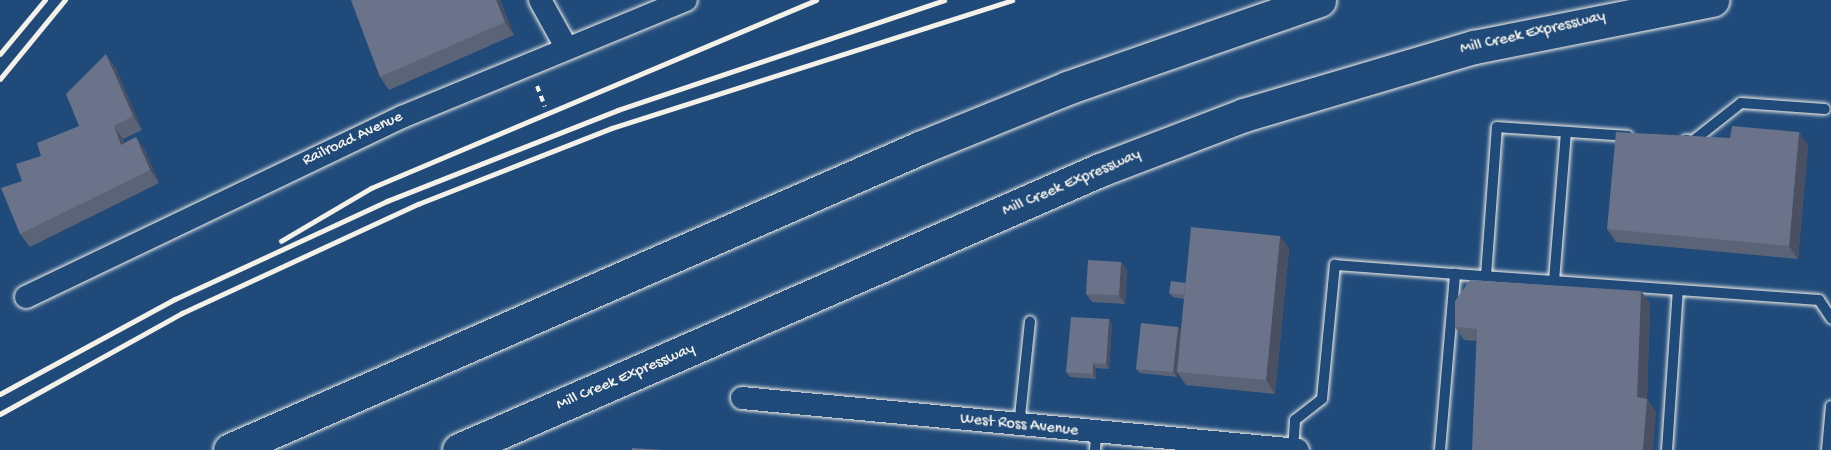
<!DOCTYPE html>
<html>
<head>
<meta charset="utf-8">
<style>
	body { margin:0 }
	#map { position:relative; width:1831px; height:450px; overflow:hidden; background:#1f4a7a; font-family:"Gochi Hand",sans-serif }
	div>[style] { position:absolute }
	.path>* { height:4px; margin-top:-2px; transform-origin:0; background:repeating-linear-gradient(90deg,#f4f1e8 0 6px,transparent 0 10.5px) }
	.roads { filter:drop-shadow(0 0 2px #f4f1e8) drop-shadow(0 0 2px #f4f1e8) }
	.service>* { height:10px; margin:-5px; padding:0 5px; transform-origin:5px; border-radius:5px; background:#1f4a7a }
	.minor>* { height:22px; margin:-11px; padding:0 11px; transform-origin:11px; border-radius:11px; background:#1f4a7a }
	.motorway>* { height:33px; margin:-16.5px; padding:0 16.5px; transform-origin:16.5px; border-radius:16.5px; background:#1f4a7a }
	.rail>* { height:4.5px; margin:-2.25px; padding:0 2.25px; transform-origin:2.25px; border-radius:2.25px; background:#f4f1e8 }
	.wall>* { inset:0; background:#5b6377 }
	.shaded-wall>* { inset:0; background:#4a5061 }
	.building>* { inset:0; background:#6a738a }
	span { translate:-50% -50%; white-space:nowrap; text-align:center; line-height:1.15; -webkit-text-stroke:4.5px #1f4a7a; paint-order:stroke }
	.street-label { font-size:16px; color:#f4f1e8 }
</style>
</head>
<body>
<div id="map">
	<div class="path">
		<div style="left:537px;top:86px;width:22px;rotate:69deg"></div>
	</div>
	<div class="roads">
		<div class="service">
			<div style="left:1686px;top:140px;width:7px;rotate:8deg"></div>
			<div style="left:1693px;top:141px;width:61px;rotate:-38.4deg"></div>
			<div style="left:1741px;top:103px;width:84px;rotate:4.1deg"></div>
			<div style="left:1486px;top:276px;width:149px;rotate:-85.8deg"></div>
			<div style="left:1497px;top:127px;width:131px;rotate:3.9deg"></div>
			<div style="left:1554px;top:281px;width:149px;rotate:-85.4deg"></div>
			<div style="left:1019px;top:426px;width:105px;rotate:-84deg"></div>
			<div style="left:1095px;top:450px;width:16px;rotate:-86deg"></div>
			<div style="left:1293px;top:450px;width:30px;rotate:-86deg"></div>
			<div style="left:1295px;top:420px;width:34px;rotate:-38deg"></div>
			<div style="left:1322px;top:399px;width:135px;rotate:-84.5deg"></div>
			<div style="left:1335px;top:265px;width:120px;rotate:4.3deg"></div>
			<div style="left:1440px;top:450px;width:177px;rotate:-85.1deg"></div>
			<div style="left:1455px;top:274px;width:365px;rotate:4.1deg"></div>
			<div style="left:1819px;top:300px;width:22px;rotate:56deg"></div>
			<div style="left:1667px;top:450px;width:160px;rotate:-86.1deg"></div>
			<div style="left:1827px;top:450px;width:44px;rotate:-84.8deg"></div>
		</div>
		<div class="minor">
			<div style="left:540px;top:0;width:54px;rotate:61deg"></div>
			<div style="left:26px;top:297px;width:417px;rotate:-25.6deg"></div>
			<div style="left:402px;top:117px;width:307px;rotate:-22.4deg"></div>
			<div style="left:742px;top:398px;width:558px;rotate:5.34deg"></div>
		</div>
		<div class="motorway">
			<div style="left:230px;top:450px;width:755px;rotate:-23.65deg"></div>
			<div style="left:922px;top:147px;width:157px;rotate:-22.1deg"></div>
			<div style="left:1067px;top:88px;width:267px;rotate:-19.2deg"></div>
			<div style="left:459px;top:450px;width:699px;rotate:-23.6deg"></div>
			<div style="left:1100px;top:170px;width:154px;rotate:-20.9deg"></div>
			<div style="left:1244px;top:115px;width:240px;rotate:-16.5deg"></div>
			<div style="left:1474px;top:47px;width:243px;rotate:-11.2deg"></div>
		</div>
	</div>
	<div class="rail">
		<div style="left:0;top:54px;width:70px;rotate:-50.2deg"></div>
		<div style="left:0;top:79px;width:102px;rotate:-50.6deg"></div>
		<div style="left:281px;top:241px;width:104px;rotate:-30.5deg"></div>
		<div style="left:371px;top:188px;width:483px;rotate:-22.9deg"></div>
		<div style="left:0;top:394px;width:199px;rotate:-28.5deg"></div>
		<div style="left:175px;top:299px;width:234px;rotate:-24.8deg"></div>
		<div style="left:387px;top:201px;width:248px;rotate:-21.5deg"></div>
		<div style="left:618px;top:110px;width:344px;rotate:-18.6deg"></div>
		<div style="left:0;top:414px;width:208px;rotate:-29deg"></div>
		<div style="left:182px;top:313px;width:260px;rotate:-24.8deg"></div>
		<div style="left:418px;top:204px;width:208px;rotate:-21.4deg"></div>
		<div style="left:612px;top:128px;width:420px;rotate:-17.7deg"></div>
	</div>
	<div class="wall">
		<div style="clip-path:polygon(351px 0,500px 0,514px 35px,389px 90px,380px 77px)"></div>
		<div style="clip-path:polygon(115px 67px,142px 130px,123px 139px,124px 143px,136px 137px,145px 151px,159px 183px,30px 247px,20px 234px,22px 181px,41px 156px,79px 126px)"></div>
		<div style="clip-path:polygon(1799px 132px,1808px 146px,1798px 259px,1616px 242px,1607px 229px,1730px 138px)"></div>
		<div style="clip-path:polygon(1280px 236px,1289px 249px,1275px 394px,1186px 385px,1177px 372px,1177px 377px,1140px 373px,1136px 369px,1178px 327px,1181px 330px,1184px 299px,1173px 297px,1169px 293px,1185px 283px)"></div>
		<div style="clip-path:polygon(1121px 262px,1127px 270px,1125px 304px,1092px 302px,1086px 294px)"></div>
		<div style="clip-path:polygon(1641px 291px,1650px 304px,1647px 399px,1656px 412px,1477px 341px,1464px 340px,1455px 327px)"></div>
		<div style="clip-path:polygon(1109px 319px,1112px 324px,1109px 369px,1096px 368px,1096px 379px,1070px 377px,1066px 372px)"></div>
	</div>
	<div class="shaded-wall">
		<div style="clip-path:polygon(496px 0,500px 0,514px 35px,505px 22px)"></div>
		<div style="clip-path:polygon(106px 54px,115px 67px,142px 130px,133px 116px)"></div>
		<div style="clip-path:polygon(114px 126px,123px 139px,130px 158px,121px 145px)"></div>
		<div style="clip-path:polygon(1799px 132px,1808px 146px,1798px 259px,1789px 246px)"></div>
		<div style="clip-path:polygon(136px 137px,145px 151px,159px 183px,150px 170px)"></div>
		<div style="clip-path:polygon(1280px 236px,1289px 249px,1275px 394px,1266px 380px)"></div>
		<div style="clip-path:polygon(1121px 262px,1127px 270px,1125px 304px,1119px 295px)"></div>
		<div style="clip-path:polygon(1641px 291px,1650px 304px,1647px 399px,1656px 412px,1653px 450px,1643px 450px,1637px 397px)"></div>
		<div style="clip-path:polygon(1109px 319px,1112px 324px,1109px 369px,1106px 364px)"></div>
		<div style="clip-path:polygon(1178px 327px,1182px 331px,1177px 377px,1173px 372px)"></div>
		<div style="clip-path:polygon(1093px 363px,1096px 368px,1096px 379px,1093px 374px)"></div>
	</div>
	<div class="building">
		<div style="clip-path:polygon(351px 0,496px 0,505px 22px,380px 77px)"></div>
		<div style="clip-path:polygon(106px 54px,133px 116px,114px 126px,121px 145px,136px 137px,150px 170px,20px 234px,1px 188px,22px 181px,16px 164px,41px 156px,37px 143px,79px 126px,66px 94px)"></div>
		<div style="clip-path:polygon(1732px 126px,1799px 132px,1789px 246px,1607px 229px,1616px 132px,1730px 138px)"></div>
		<div style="clip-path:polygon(1191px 227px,1280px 236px,1266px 380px,1177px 372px)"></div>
		<div style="clip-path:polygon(1088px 260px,1121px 262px,1119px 295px,1086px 294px)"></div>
		<div style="clip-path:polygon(1470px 280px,1641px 291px,1637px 397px,1647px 399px,1643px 450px,1472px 450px,1477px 329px,1455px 327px,1455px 301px)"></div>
		<div style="clip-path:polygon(1171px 281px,1185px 283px,1184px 295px,1169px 293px)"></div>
		<div style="clip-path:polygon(1071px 317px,1109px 319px,1106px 364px,1093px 363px,1093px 374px,1066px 372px)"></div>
		<div style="clip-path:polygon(1141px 323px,1178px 327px,1173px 372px,1136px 369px)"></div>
		<div style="clip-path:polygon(632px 448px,664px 450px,632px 450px)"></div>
	</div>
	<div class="street-label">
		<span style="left:1533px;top:34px;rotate:-13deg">Mill Creek Expressway</span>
		<span style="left:353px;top:140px;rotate:-25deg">Railroad Avenue</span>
		<span style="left:1072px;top:184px;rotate:-23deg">Mill Creek Expressway</span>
		<span style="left:626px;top:378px;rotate:-23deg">Mill Creek Expressway</span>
		<span style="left:1019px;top:426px;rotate:6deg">West Ross Avenue</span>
	</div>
</div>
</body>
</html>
